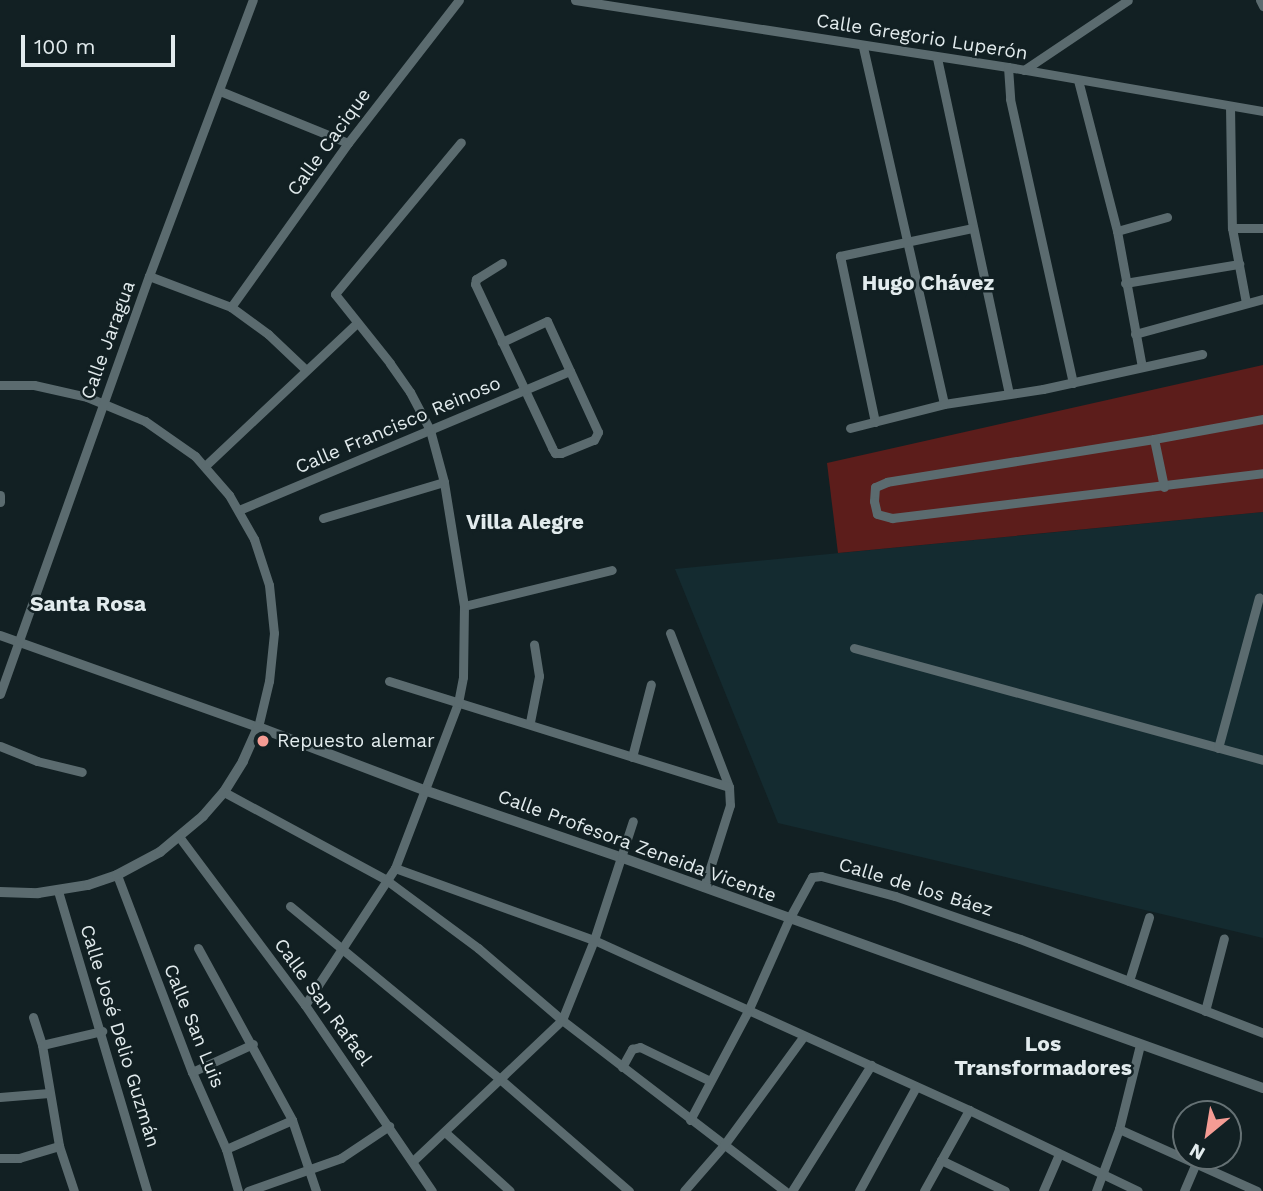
<!DOCTYPE html>
<html>
<head>
<meta charset="utf-8">
<style>
	body { margin:0 }
	#map { position:relative; width:1263px; height:1191px; overflow:hidden; background:#122023; font-family:"Work Sans",sans-serif }
	div>[style] { position:absolute }
	.built>* { inset:0; background:#142b30 }
	.green>* { inset:0; background:#5c1d1b }
	.minor>* { height:9px; margin:-4.5px; padding:0 4.5px; transform-origin:4.5px; border-radius:4.5px; background:#5b6b6f }
	.tertiary>* { height:10px; margin:-5px; padding:0 5px; transform-origin:5px; border-radius:5px; background:#5b6b6f }
	.dots>* { width:19px; height:19px; translate:-50% -50%; box-sizing:border-box; border:4px solid #122023; border-radius:50% }
	span { translate:-50% -50%; white-space:nowrap; text-align:center; line-height:1.15; -webkit-text-stroke:5px #122023; paint-order:stroke }
	.street-label { font-size:19px; color:#e2ebed }
	.poi-label { font-size:19px; color:#e2ebed }
	.left { translate:0 -50%; text-align:left }
	.neighbourhood-label { font-size:21px; color:#e2ebed; font-weight:700 }
	.north { position:absolute; left:1172px; top:1100px; width:70px; height:70px; box-sizing:border-box; background:#122023; border:2px solid #657174; border-radius:50%; rotate:210deg; font-size:19px; font-weight:700; line-height:28px; text-align:center; color:#e2ebed }
	.north::after { content:''; display:block; margin:auto; width:24px; height:32px; background:#f59c94; clip-path:polygon(50% 0,100% 100%,50% 72%,0 100%) }
	.scale { position:absolute; left:21px; top:35px; width:154px; height:32px; box-sizing:border-box; border:4px solid #e2ebed; border-top:0; padding-left:9px; font-size:21px; line-height:24px; white-space:nowrap; color:#e2ebed; -webkit-text-stroke:5px #122023; paint-order:stroke }
</style>
</head>
<body>
<div id="map">
	<div class="built">
		<div style="clip-path:polygon(1263px 512px,1263px 938px,778px 823px,675px 569px)"></div>
	</div>
	<div class="green">
		<div style="clip-path:polygon(1263px 365px,1263px 512px,838px 553px,827px 463px)"></div>
	</div>
	<div class="minor">
		<div style="left:575px;top:0;width:438px;rotate:8.8deg"></div>
		<div style="left:1008px;top:67px;width:259px;rotate:9.8deg"></div>
		<div style="left:1260px;top:0;width:7px;rotate:63deg"></div>
		<div style="left:863px;top:47px;width:366px;rotate:77.2deg"></div>
		<div style="left:937px;top:58px;width:343px;rotate:77.9deg"></div>
		<div style="left:1008px;top:67px;width:32px;rotate:86deg"></div>
		<div style="left:1010px;top:99px;width:291px;rotate:77.5deg"></div>
		<div style="left:1024px;top:70px;width:125px;rotate:-33.9deg"></div>
		<div style="left:1078px;top:80px;width:156px;rotate:75.5deg"></div>
		<div style="left:1117px;top:231px;width:138px;rotate:79.6deg"></div>
		<div style="left:220px;top:91px;width:138px;rotate:22.1deg"></div>
		<div style="left:1230px;top:106px;width:122px;rotate:89.1deg"></div>
		<div style="left:1232px;top:228px;width:76px;rotate:79.4deg"></div>
		<div style="left:1232px;top:228px;width:31px"></div>
		<div style="left:1117px;top:231px;width:52px;rotate:-15.6deg"></div>
		<div style="left:502px;top:263px;width:31px;rotate:148deg"></div>
		<div style="left:476px;top:279px;width:5px;rotate:101deg"></div>
		<div style="left:475px;top:284px;width:181px;rotate:64.8deg"></div>
		<div style="left:552px;top:448px;width:6px;rotate:59deg"></div>
		<div style="left:555px;top:453px;width:6px"></div>
		<div style="left:561px;top:453px;width:35px;rotate:-22deg"></div>
		<div style="left:594px;top:440px;width:9px;rotate:-63deg"></div>
		<div style="left:598px;top:432px;width:122px;rotate:-114.7deg"></div>
		<div style="left:547px;top:321px;width:50px;rotate:155deg"></div>
		<div style="left:149px;top:276px;width:88px;rotate:20.7deg"></div>
		<div style="left:231px;top:307px;width:46px;rotate:36.1deg"></div>
		<div style="left:268px;top:334px;width:52px;rotate:43.5deg"></div>
		<div style="left:1125px;top:283px;width:116px;rotate:-9.5deg"></div>
		<div style="left:231px;top:307px;width:201px;rotate:-54.5deg"></div>
		<div style="left:348px;top:143px;width:181px;rotate:-52.2deg"></div>
		<div style="left:1135px;top:334px;width:133px;rotate:-15.3deg"></div>
		<div style="left:0;top:385px;width:34px"></div>
		<div style="left:34px;top:385px;width:54px;rotate:12.8deg"></div>
		<div style="left:87px;top:397px;width:63px;rotate:22.5deg"></div>
		<div style="left:145px;top:421px;width:61px;rotate:35deg"></div>
		<div style="left:195px;top:456px;width:52px;rotate:48.9deg"></div>
		<div style="left:229px;top:495px;width:51px;rotate:60.4deg"></div>
		<div style="left:254px;top:539px;width:48px;rotate:71.9deg"></div>
		<div style="left:269px;top:585px;width:48px;rotate:84.1deg"></div>
		<div style="left:274px;top:633px;width:48px;rotate:95.9deg"></div>
		<div style="left:269px;top:681px;width:47px;rotate:103.4deg"></div>
		<div style="left:258px;top:727px;width:274px;rotate:-160.4deg"></div>
		<div style="left:1263px;top:419px;width:111px;rotate:169.6deg"></div>
		<div style="left:1154px;top:439px;width:270px;rotate:170.9deg"></div>
		<div style="left:887px;top:482px;width:13px;rotate:157deg"></div>
		<div style="left:875px;top:487px;width:14px;rotate:94deg"></div>
		<div style="left:874px;top:501px;width:13px;rotate:77deg"></div>
		<div style="left:877px;top:514px;width:16px;rotate:15deg"></div>
		<div style="left:892px;top:518px;width:374px;rotate:-6.9deg"></div>
		<div style="left:875px;top:422px;width:170px;rotate:-101.9deg"></div>
		<div style="left:840px;top:256px;width:136px;rotate:-11.9deg"></div>
		<div style="left:850px;top:428px;width:97px;rotate:-14.3deg"></div>
		<div style="left:944px;top:404px;width:100px;rotate:-8.6deg"></div>
		<div style="left:1043px;top:389px;width:163px;rotate:-12.4deg"></div>
		<div style="left:1154px;top:439px;width:49px;rotate:78.2deg"></div>
		<div style="left:205px;top:466px;width:209px;rotate:-43.3deg"></div>
		<div style="left:0;top:495px;width:7px;rotate:90deg"></div>
		<div style="left:239px;top:510px;width:359px;rotate:-22.8deg"></div>
		<div style="left:323px;top:518px;width:126px;rotate:-16.6deg"></div>
		<div style="left:464px;top:606px;width:152px;rotate:-13.7deg"></div>
		<div style="left:670px;top:633px;width:165px;rotate:69deg"></div>
		<div style="left:729px;top:787px;width:18px;rotate:87deg"></div>
		<div style="left:730px;top:805px;width:86px;rotate:107.6deg"></div>
		<div style="left:854px;top:648px;width:424px;rotate:15.3deg"></div>
		<div style="left:389px;top:681px;width:356px;rotate:17.3deg"></div>
		<div style="left:0;top:694px;width:444px;rotate:-70.4deg"></div>
		<div style="left:149px;top:276px;width:295px;rotate:-69.4deg"></div>
		<div style="left:530px;top:722px;width:47px;rotate:-78.9deg"></div>
		<div style="left:539px;top:676px;width:32px;rotate:-99deg"></div>
		<div style="left:0;top:746px;width:40px;rotate:22deg"></div>
		<div style="left:37px;top:761px;width:46px;rotate:13.7deg"></div>
		<div style="left:1218px;top:748px;width:156px;rotate:-74.8deg"></div>
		<div style="left:632px;top:757px;width:75px;rotate:-75.4deg"></div>
		<div style="left:224px;top:792px;width:183px;rotate:28.4deg"></div>
		<div style="left:385px;top:879px;width:116px;rotate:36.6deg"></div>
		<div style="left:478px;top:948px;width:111px;rotate:40.6deg"></div>
		<div style="left:562px;top:1020px;width:281px;rotate:37.5deg"></div>
		<div style="left:180px;top:838px;width:209px;rotate:53.2deg"></div>
		<div style="left:305px;top:1005px;width:225px;rotate:55.7deg"></div>
		<div style="left:395px;top:868px;width:212px;rotate:19.9deg"></div>
		<div style="left:594px;top:940px;width:412px;rotate:24.4deg"></div>
		<div style="left:969px;top:1110px;width:187px;rotate:25.6deg"></div>
		<div style="left:117px;top:875px;width:211px;rotate:69.2deg"></div>
		<div style="left:192px;top:1072px;width:84px;rotate:66.2deg"></div>
		<div style="left:226px;top:1149px;width:44px;rotate:74.1deg"></div>
		<div style="left:58px;top:891px;width:313px;rotate:73.5deg"></div>
		<div style="left:290px;top:906px;width:272px;rotate:39.5deg"></div>
		<div style="left:500px;top:1079px;width:171px;rotate:41deg"></div>
		<div style="left:198px;top:948px;width:196px;rotate:61.3deg"></div>
		<div style="left:292px;top:1120px;width:75px;rotate:71.3deg"></div>
		<div style="left:1129px;top:981px;width:67px;rotate:-72.6deg"></div>
		<div style="left:305px;top:1005px;width:164px;rotate:-56.7deg"></div>
		<div style="left:395px;top:868px;width:177px;rotate:-69.1deg"></div>
		<div style="left:458px;top:703px;width:26px;rotate:-79deg"></div>
		<div style="left:463px;top:677px;width:71px;rotate:-89.2deg"></div>
		<div style="left:464px;top:606px;width:126px;rotate:-99.2deg"></div>
		<div style="left:444px;top:482px;width:54px;rotate:-105.1deg"></div>
		<div style="left:430px;top:430px;width:43px;rotate:-117.8deg"></div>
		<div style="left:410px;top:392px;width:35px;rotate:-125deg"></div>
		<div style="left:390px;top:363px;width:88px;rotate:-128.6deg"></div>
		<div style="left:335px;top:294px;width:197px;rotate:-50.3deg"></div>
		<div style="left:1205px;top:1011px;width:75px;rotate:-75.4deg"></div>
		<div style="left:33px;top:1017px;width:29px;rotate:72deg"></div>
		<div style="left:42px;top:1045px;width:102px;rotate:80.4deg"></div>
		<div style="left:59px;top:1146px;width:47px;rotate:71.6deg"></div>
		<div style="left:42px;top:1045px;width:62px;rotate:-13.1deg"></div>
		<div style="left:622px;top:1067px;width:21px;rotate:-61deg"></div>
		<div style="left:632px;top:1049px;width:8px;rotate:-14deg"></div>
		<div style="left:640px;top:1047px;width:78px;rotate:25.9deg"></div>
		<div style="left:192px;top:1072px;width:67px;rotate:-24.7deg"></div>
		<div style="left:0;top:1097px;width:49px;rotate:-4.7deg"></div>
		<div style="left:690px;top:1120px;width:123px;rotate:-62deg"></div>
		<div style="left:748px;top:1011px;width:101px;rotate:-66deg"></div>
		<div style="left:789px;top:919px;width:48px;rotate:-61.3deg"></div>
		<div style="left:812px;top:877px;width:9px;rotate:-6deg"></div>
		<div style="left:821px;top:876px;width:77px;rotate:15.1deg"></div>
		<div style="left:895px;top:896px;width:132px;rotate:19deg"></div>
		<div style="left:1020px;top:939px;width:261px;rotate:21.1deg"></div>
		<div style="left:1119px;top:1129px;width:151px;rotate:24.2deg"></div>
		<div style="left:446px;top:1133px;width:86px;rotate:42.2deg"></div>
		<div style="left:226px;top:1149px;width:72px;rotate:-23.7deg"></div>
		<div style="left:0;top:1158px;width:19px"></div>
		<div style="left:19px;top:1158px;width:42px;rotate:-16.7deg"></div>
		<div style="left:414px;top:1160px;width:204px;rotate:-43.4deg"></div>
		<div style="left:562px;top:1020px;width:86px;rotate:-68.2deg"></div>
		<div style="left:594px;top:940px;width:125px;rotate:-71.9deg"></div>
		<div style="left:941px;top:1160px;width:71px;rotate:25.8deg"></div>
		<div style="left:248px;top:1191px;width:99px;rotate:-19.5deg"></div>
		<div style="left:341px;top:1158px;width:58px;rotate:-33.7deg"></div>
		<div style="left:684px;top:1191px;width:61px;rotate:-49deg"></div>
		<div style="left:724px;top:1145px;width:134px;rotate:-53.8deg"></div>
		<div style="left:792px;top:1191px;width:149px;rotate:-57.9deg"></div>
		<div style="left:859px;top:1191px;width:119px;rotate:-61.3deg"></div>
		<div style="left:924px;top:1191px;width:93px;rotate:-60.9deg"></div>
		<div style="left:1043px;top:1191px;width:40px;rotate:-66.6deg"></div>
		<div style="left:1096px;top:1191px;width:66px;rotate:-69.6deg"></div>
		<div style="left:1119px;top:1129px;width:87px;rotate:-76deg"></div>
		<div style="left:1184px;top:1191px;width:30px;rotate:-67deg"></div>
	</div>
	<div class="tertiary">
		<div style="left:0;top:892px;width:38px;rotate:2deg"></div>
		<div style="left:38px;top:893px;width:51px;rotate:-9.1deg"></div>
		<div style="left:88px;top:885px;width:31px;rotate:-19deg"></div>
		<div style="left:117px;top:875px;width:49px;rotate:-28.1deg"></div>
		<div style="left:160px;top:852px;width:56px;rotate:-39.9deg"></div>
		<div style="left:203px;top:816px;width:32px;rotate:-49deg"></div>
		<div style="left:224px;top:792px;width:36px;rotate:-58deg"></div>
		<div style="left:243px;top:761px;width:37px;rotate:-66deg"></div>
		<div style="left:258px;top:727px;width:178px;rotate:20.8deg"></div>
		<div style="left:424px;top:790px;width:210px;rotate:18.9deg"></div>
		<div style="left:623px;top:858px;width:680px;rotate:19.77deg"></div>
	</div>
	<div class="dots">
		<div style="left:263px;top:741px;background:#f59c94"></div>
	</div>
	<div class="street-label">
		<span style="left:922px;top:37px;rotate:9deg">Calle Gregorio Luperón</span>
		<span style="left:329px;top:142px;rotate:-54deg">Calle Cacique</span>
		<span style="left:108px;top:340px;rotate:-70deg">Calle Jaragua</span>
		<span style="left:398px;top:425px;rotate:-23deg">Calle Francisco Reinoso</span>
		<span style="left:637px;top:846px;rotate:20deg">Calle Profesora Zeneida Vicente</span>
		<span style="left:916px;top:887px;rotate:17deg">Calle de los Báez</span>
		<span style="left:323px;top:1002px;rotate:54deg">Calle San Rafael</span>
		<span style="left:194px;top:1026px;rotate:68deg">Calle San Luis</span>
		<span style="left:120px;top:1036px;rotate:73deg">Calle José Delio Guzmán</span>
	</div>
	<div class="poi-label">
		<span class="left" style="left:277px;top:741px">Repuesto alemar</span>
	</div>
	<div class="neighbourhood-label">
		<span style="left:928px;top:283px">Hugo Chávez</span>
		<span style="left:525px;top:522px">Villa Alegre</span>
		<span style="left:88px;top:604px">Santa Rosa</span>
		<span style="left:1043px;top:1056px">Los<br>Transformadores</span>
	</div>
	<div class="north">N</div>
	<div class="scale">100 m</div>
</div>
</body>
</html>
